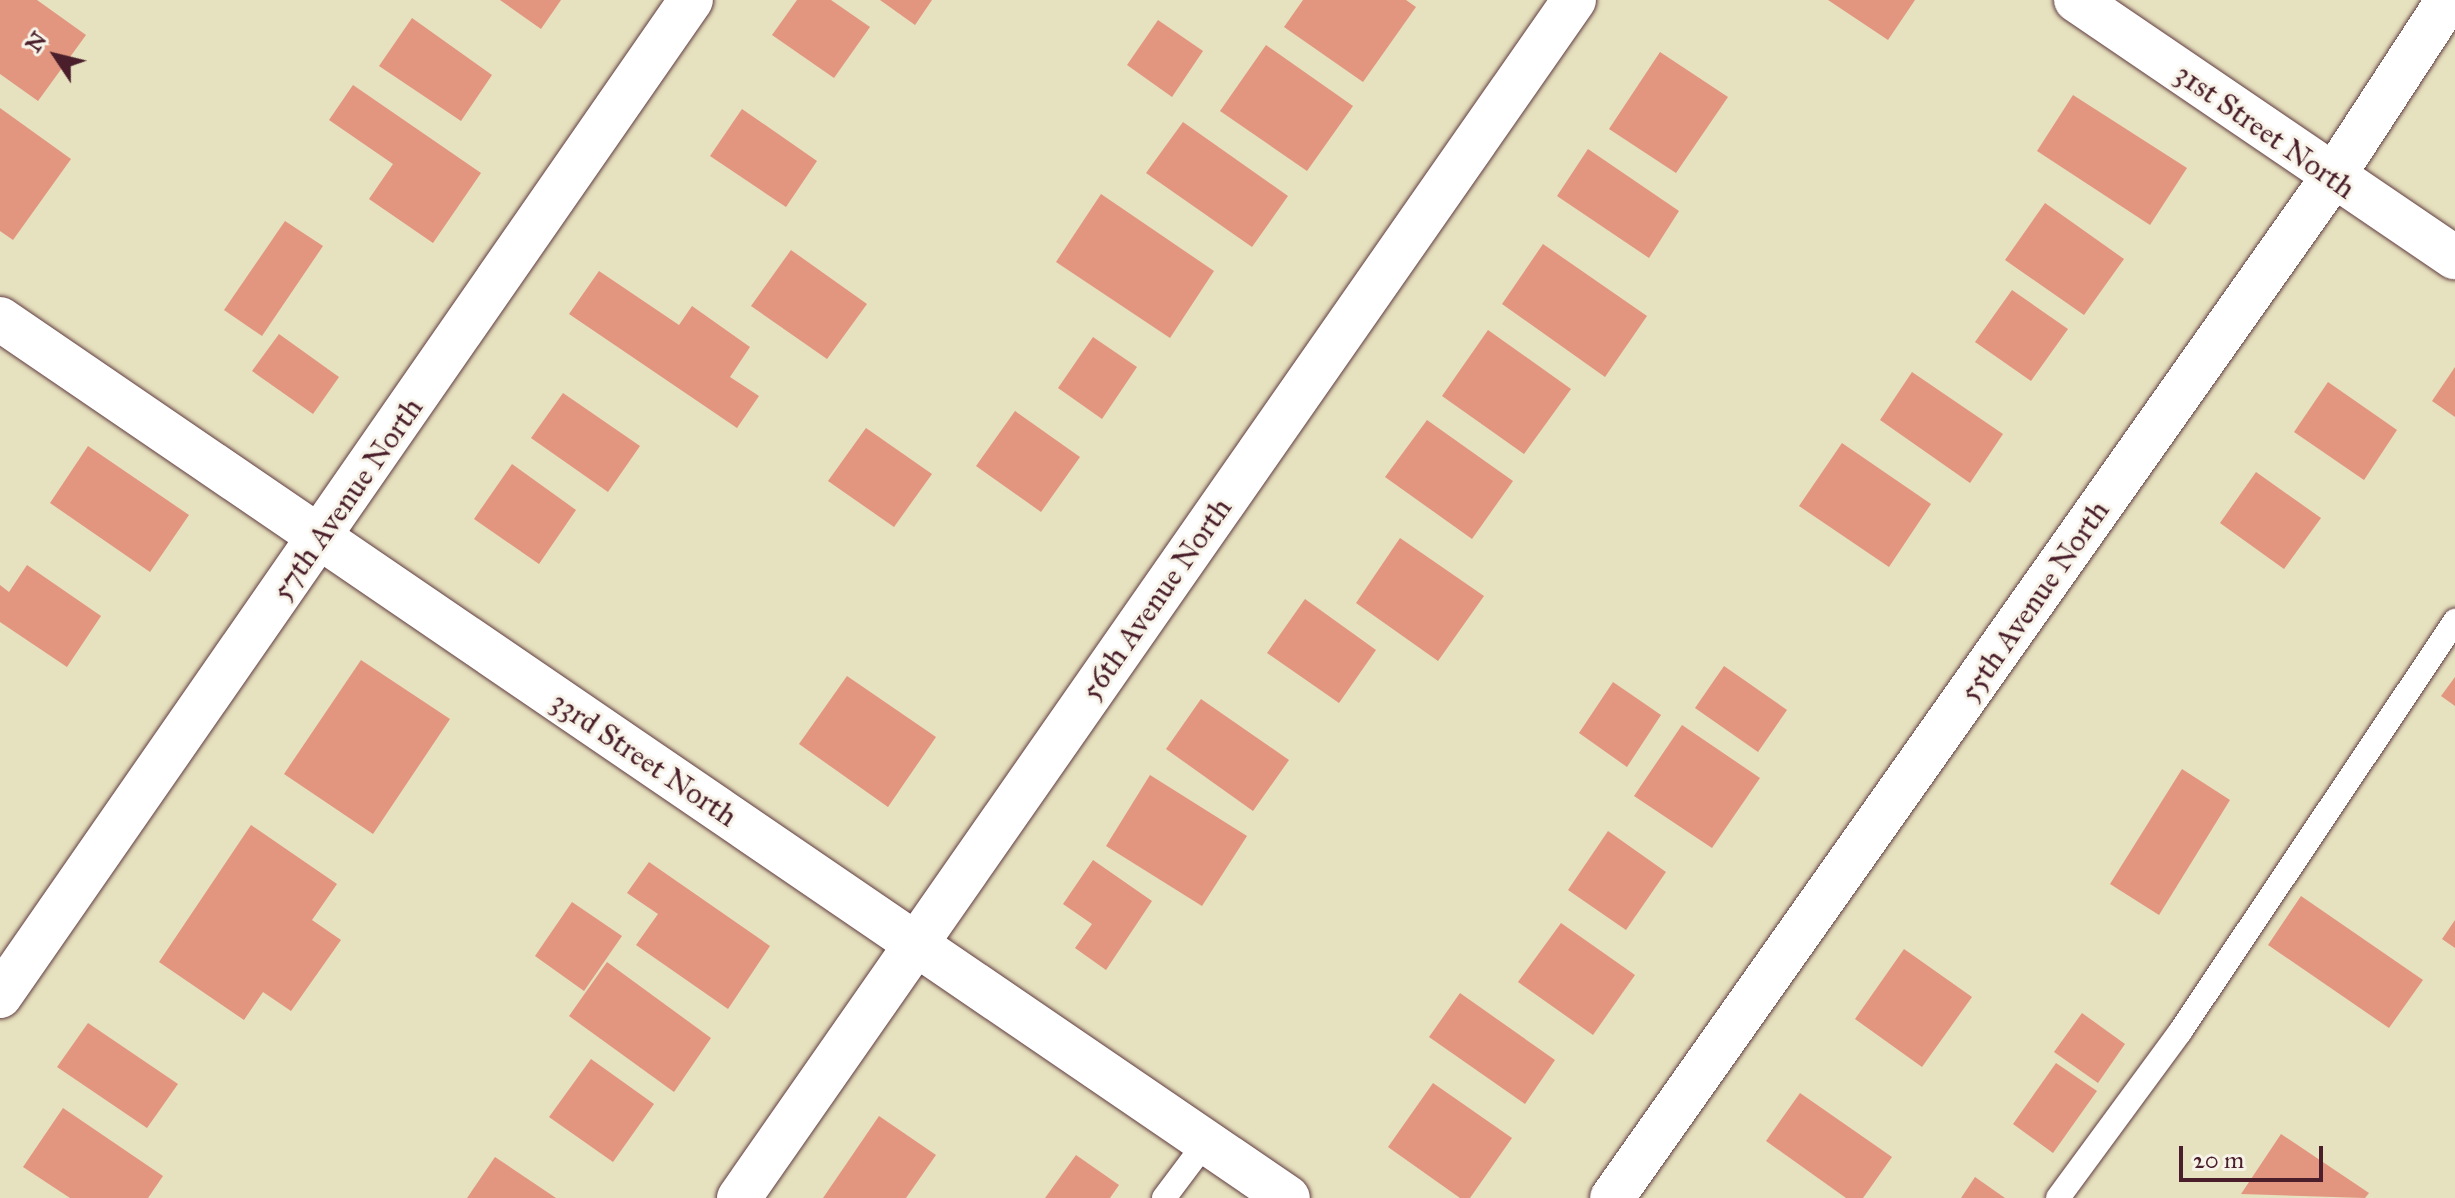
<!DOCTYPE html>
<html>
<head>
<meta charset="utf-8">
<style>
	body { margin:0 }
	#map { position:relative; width:2455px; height:1198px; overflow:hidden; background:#e6e1be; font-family:"IM FELL Great Primer",serif }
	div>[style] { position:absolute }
	.building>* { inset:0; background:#e29680 }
	.roads { filter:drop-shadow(0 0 2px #613c41) drop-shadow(0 0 2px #613c41) }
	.service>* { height:24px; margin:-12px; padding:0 12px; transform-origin:12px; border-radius:12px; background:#fff }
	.minor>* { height:44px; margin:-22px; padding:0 22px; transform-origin:22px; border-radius:22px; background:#fff }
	span { translate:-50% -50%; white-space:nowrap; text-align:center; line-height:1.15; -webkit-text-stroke:6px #f7f3e8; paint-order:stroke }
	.street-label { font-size:30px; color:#4a1f2b }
	.north { position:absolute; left:16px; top:16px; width:80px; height:80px; -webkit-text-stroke:6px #f7f3e8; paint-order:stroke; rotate:305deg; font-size:22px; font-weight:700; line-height:32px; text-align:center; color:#4a1f2b }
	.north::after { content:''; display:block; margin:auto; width:28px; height:36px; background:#4a1f2b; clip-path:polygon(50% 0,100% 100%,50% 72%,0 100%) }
	.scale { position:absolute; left:2179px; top:1146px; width:144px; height:36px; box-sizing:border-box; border:4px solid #4a1f2b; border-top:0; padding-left:10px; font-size:24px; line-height:28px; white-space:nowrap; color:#4a1f2b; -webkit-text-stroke:6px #f7f3e8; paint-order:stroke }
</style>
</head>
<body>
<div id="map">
	<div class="building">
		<div style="clip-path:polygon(0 0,37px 0,86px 35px,38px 101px,0 74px)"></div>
		<div style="clip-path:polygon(500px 0,561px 0,541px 29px)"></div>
		<div style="clip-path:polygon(797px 0,831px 0,870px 27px,834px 78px,772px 35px)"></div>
		<div style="clip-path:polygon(880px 0,932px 0,915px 25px)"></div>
		<div style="clip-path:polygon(1303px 0,1406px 0,1416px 7px,1363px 82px,1284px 27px)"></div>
		<div style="clip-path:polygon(1828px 0,1915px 0,1888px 40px)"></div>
		<div style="clip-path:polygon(412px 18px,492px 75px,461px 121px,379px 66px)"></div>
		<div style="clip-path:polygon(1158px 20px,1203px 51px,1172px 97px,1127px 65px)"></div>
		<div style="clip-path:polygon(1266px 45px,1353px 106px,1307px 171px,1220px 111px)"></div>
		<div style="clip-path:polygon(1660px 52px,1728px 97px,1676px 173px,1609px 129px)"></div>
		<div style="clip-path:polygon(353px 85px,481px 173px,433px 243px,369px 199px,393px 164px,329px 120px)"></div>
		<div style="clip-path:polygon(2073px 95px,2187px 168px,2150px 225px,2037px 151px)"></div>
		<div style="clip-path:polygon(0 108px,71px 159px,13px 240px,0 231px)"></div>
		<div style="clip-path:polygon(742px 109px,817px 161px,786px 207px,710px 156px)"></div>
		<div style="clip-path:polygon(1183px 122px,1288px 196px,1252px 247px,1146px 173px)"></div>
		<div style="clip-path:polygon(1588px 149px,1679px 211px,1649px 258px,1557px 196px)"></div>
		<div style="clip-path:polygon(1101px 194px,1214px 271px,1170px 338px,1056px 262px)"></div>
		<div style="clip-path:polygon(2045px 203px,2124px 259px,2084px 315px,2005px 260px)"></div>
		<div style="clip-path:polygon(285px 221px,323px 246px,262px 336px,224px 310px)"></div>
		<div style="clip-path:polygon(1543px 244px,1647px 316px,1605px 377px,1502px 304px)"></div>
		<div style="clip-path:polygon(791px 250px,867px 304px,827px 359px,751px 306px)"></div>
		<div style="clip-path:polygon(599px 271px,679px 325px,692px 306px,750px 347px,730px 377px,759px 396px,737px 428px,569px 314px)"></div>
		<div style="clip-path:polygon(2012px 290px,2068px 329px,2031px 381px,1975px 342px)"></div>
		<div style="clip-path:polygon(1488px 330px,1571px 389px,1524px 454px,1442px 396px)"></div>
		<div style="clip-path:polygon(279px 334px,339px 377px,313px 414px,252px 371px)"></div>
		<div style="clip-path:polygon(1093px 337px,1137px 367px,1102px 419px,1058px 388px)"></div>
		<div style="clip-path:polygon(2455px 367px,2455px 417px,2432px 401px)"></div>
		<div style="clip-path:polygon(1912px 372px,2003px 434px,1970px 483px,1880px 420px)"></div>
		<div style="clip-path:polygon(2328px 382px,2397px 430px,2364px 480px,2294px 432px)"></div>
		<div style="clip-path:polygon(563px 393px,640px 446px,608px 492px,531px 438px)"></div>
		<div style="clip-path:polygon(1015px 411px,1080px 457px,1041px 512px,976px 466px)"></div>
		<div style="clip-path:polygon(1427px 420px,1513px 481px,1472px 539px,1385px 477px)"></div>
		<div style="clip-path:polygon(866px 428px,932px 474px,894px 527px,828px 481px)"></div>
		<div style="clip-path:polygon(1842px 443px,1931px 504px,1889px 567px,1799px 506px)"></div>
		<div style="clip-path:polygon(88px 446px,189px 515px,150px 572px,50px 503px)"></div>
		<div style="clip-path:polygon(512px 464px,576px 510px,539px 564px,474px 519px)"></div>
		<div style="clip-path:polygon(2256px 472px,2321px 518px,2284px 569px,2220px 523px)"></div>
		<div style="clip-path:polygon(1400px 538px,1484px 596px,1438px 661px,1356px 603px)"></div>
		<div style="clip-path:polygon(27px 565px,101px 616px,67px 667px,0 622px,0 585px,9px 592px)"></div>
		<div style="clip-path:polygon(1305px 599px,1376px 650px,1339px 703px,1267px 653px)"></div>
		<div style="clip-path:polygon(361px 660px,450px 719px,373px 834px,284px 774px)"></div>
		<div style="clip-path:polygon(1724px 666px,1787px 710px,1758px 752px,1695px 708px)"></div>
		<div style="clip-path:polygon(847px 676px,936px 737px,888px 807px,799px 744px)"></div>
		<div style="clip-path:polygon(2455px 677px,2455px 706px,2441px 696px)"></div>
		<div style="clip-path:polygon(1613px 682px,1661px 715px,1627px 767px,1579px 733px)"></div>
		<div style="clip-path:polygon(1201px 699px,1289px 760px,1253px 811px,1166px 749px)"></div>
		<div style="clip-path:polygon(1682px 725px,1760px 778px,1712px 848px,1634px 796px)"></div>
		<div style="clip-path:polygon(2182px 769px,2230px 800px,2159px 915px,2110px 884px)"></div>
		<div style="clip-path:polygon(1150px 775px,1247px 836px,1202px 906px,1106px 846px)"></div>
		<div style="clip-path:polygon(251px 825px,337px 884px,312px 920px,341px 940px,291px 1011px,263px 992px,244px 1020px,159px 962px)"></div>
		<div style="clip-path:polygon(1608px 831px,1666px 872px,1626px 930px,1568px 890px)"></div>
		<div style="clip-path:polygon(1093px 860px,1152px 901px,1106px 970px,1075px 948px,1092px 924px,1063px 904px)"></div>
		<div style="clip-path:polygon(649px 862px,770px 946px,728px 1009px,636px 945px,658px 914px,627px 893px)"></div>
		<div style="clip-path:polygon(2301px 896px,2423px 980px,2389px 1028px,2268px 945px)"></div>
		<div style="clip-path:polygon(572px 902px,622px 936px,584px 991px,535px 956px)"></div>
		<div style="clip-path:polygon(2455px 920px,2455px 948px,2442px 939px)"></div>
		<div style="clip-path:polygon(1561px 923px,1635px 975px,1593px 1035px,1518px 982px)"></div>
		<div style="clip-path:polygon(1904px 949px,1972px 997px,1922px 1067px,1855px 1019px)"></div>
		<div style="clip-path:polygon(607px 962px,711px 1038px,674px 1092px,569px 1016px)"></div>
		<div style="clip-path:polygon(1460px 993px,1555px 1060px,1525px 1104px,1429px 1037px)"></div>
		<div style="clip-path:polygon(2082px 1013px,2125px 1044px,2098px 1083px,2054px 1052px)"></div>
		<div style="clip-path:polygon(88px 1023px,178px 1084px,147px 1128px,57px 1067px)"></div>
		<div style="clip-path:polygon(591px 1059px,654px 1104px,613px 1162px,549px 1117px)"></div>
		<div style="clip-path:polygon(2056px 1063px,2097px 1091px,2053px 1153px,2013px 1124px)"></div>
		<div style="clip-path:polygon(1433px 1083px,1512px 1138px,1470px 1198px,1460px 1198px,1388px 1147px)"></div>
		<div style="clip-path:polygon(1800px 1093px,1892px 1157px,1863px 1198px,1846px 1198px,1766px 1141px)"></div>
		<div style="clip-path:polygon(63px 1108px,163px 1176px,148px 1198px,70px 1198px,23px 1167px)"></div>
		<div style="clip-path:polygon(879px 1116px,936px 1155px,906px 1198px,823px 1198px)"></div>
		<div style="clip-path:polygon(2281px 1134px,2369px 1193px,2365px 1198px,2241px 1194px)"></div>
		<div style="clip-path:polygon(1076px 1155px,1119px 1185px,1110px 1198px,1045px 1198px)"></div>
		<div style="clip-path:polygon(495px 1157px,556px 1198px,467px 1198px)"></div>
		<div style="clip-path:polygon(1975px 1177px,2005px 1198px,1961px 1198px)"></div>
	</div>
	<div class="roads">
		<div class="service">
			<div style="left:1164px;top:1198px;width:70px;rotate:-53.1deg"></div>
			<div style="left:2058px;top:1198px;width:206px;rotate:-53.7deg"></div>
			<div style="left:2180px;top:1032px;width:495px;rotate:-56.2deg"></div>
		</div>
		<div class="minor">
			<div style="left:2076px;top:0;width:458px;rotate:34.2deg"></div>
			<div style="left:0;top:319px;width:1559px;rotate:34.31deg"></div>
			<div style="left:0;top:996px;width:1212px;rotate:-55.25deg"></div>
			<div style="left:739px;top:1198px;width:1460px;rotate:-55.12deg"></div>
			<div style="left:1612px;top:1198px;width:1249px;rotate:-54.78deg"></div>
			<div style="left:2332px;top:178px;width:212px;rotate:-56.9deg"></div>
		</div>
	</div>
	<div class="street-label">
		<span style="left:2265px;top:131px;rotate:35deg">31st Street North</span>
		<span style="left:347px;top:499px;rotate:-55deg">57th Avenue North</span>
		<span style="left:1156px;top:599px;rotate:-55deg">56th Avenue North</span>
		<span style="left:2034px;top:601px;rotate:-55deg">55th Avenue North</span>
		<span style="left:644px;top:759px;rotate:34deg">33rd Street North</span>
	</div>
	<div class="north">N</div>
	<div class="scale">20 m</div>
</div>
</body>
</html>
